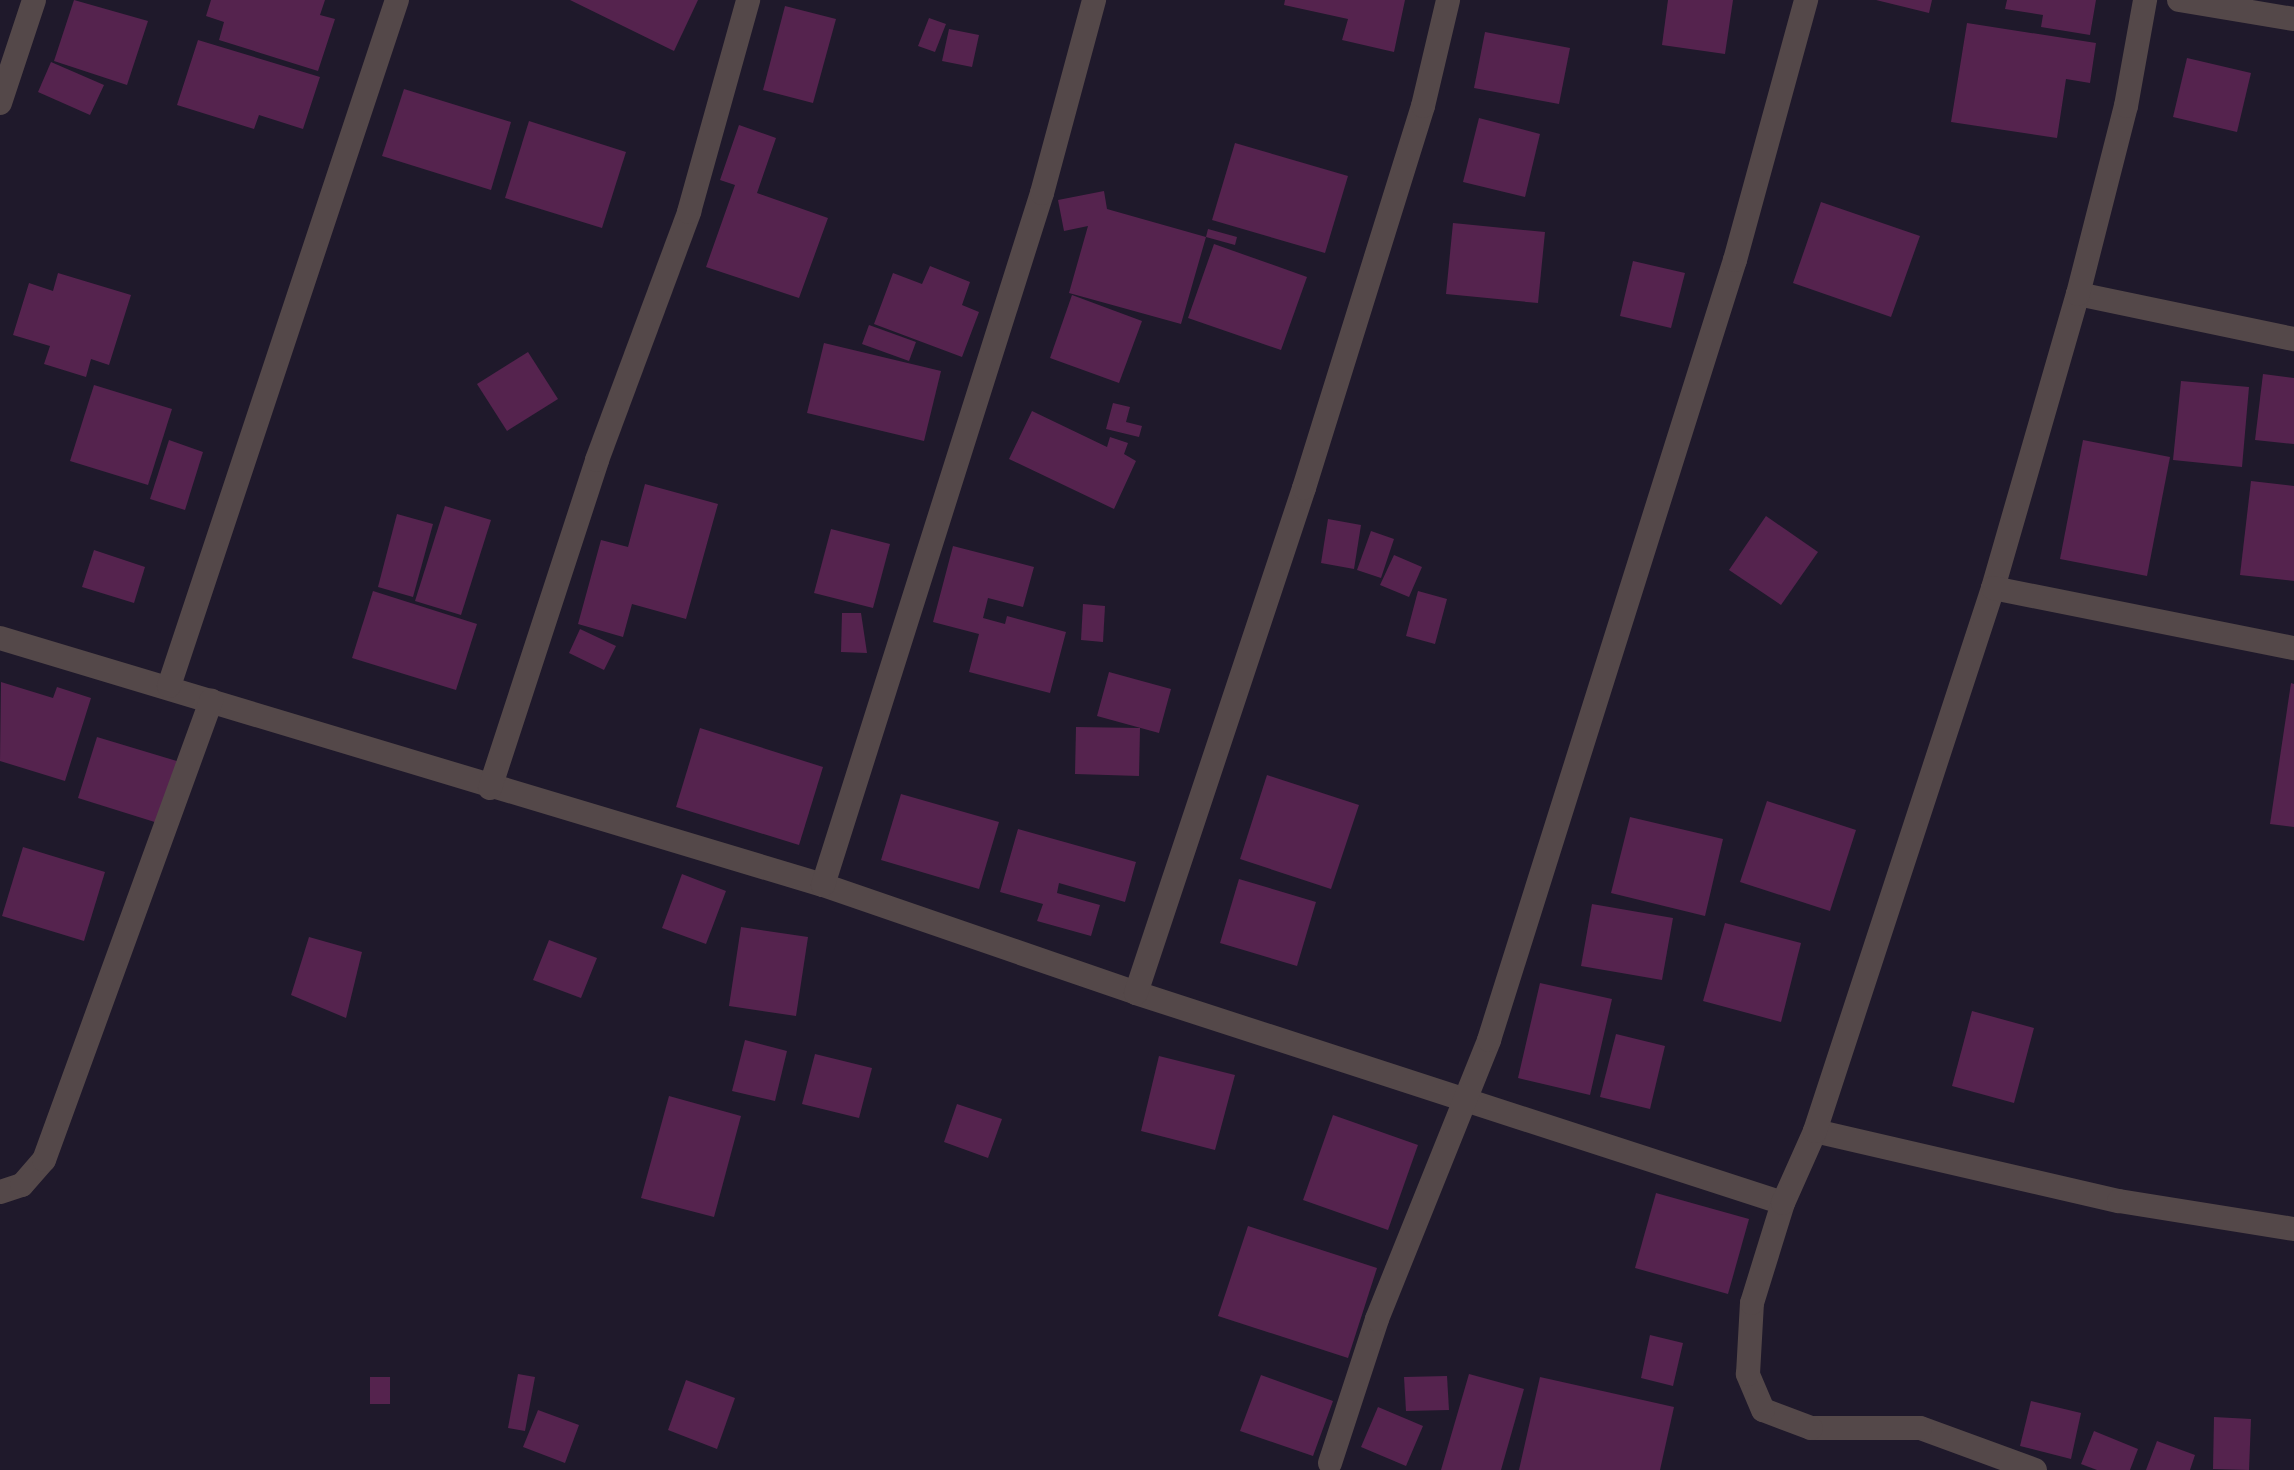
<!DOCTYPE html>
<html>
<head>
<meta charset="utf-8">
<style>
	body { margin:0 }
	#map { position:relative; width:2294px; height:1470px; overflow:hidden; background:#1f192b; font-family:"Work Sans",sans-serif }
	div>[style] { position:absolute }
	.building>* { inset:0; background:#55234e }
	.minor>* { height:24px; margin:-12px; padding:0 12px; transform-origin:12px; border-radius:12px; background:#544849 }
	span { translate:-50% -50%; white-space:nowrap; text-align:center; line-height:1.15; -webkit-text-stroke:6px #160f21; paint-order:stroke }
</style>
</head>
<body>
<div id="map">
	<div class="building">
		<div style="clip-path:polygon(74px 0,148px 21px,127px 85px,54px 61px)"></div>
		<div style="clip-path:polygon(211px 0,325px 0,320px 15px,335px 19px,318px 71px,219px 40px,224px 22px,206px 16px)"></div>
		<div style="clip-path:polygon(570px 0,698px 0,674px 51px)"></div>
		<div style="clip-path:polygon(1285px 0,1405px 0,1394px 52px,1342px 40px,1348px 19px,1284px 5px)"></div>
		<div style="clip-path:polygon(1668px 0,1733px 0,1725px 54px,1662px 45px)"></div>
		<div style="clip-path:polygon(1876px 0,1932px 0,1929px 13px)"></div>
		<div style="clip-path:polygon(2007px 0,2096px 0,2090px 35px,2041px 27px,2043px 15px,2005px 9px)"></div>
		<div style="clip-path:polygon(785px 6px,836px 19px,813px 103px,763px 90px)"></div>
		<div style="clip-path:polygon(929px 18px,946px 24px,935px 52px,918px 46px)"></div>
		<div style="clip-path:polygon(1967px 23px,2096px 43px,2090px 83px,2066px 79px,2057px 138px,1951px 122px)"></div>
		<div style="clip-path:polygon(949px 29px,979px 35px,972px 67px,942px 61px)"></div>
		<div style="clip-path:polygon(1485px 32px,1570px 48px,1559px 104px,1474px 88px)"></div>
		<div style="clip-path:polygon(198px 40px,320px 77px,303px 129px,259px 115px,254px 129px,177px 105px)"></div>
		<div style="clip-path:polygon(2187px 58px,2251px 73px,2237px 132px,2173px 117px)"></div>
		<div style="clip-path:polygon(51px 62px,104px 85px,90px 115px,38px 92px)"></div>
		<div style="clip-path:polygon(404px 89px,511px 122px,491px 190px,382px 156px)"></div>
		<div style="clip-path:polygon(1479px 118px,1540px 134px,1525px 197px,1463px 182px)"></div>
		<div style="clip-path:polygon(529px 121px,626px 152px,602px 228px,505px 198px)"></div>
		<div style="clip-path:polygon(739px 125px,776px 138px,757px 193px,828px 218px,799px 298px,706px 267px,735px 185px,720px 180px)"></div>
		<div style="clip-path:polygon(1235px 143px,1348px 176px,1325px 253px,1212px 220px)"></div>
		<div style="clip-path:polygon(1104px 191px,1107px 209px,1206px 237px,1181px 324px,1069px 293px,1088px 226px,1064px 231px,1058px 200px)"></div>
		<div style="clip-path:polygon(1821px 202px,1920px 236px,1891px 317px,1793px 283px)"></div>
		<div style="clip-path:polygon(1453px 223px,1545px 232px,1538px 303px,1446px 294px)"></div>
		<div style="clip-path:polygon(1208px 229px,1237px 237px,1235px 245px,1206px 237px)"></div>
		<div style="clip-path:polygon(1214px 244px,1307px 277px,1281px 350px,1188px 318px)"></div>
		<div style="clip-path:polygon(1633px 261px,1685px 273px,1671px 328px,1620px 316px)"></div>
		<div style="clip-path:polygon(930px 266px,970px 282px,962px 305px,979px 312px,962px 357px,874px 324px,893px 273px,922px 284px)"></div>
		<div style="clip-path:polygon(58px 273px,131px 295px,109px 365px,91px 359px,86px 377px,44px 364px,50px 346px,13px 335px,29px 283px,53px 291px)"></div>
		<div style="clip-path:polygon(1072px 295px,1142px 321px,1119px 383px,1050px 358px)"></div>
		<div style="clip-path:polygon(869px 325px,916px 342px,909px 361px,862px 344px)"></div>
		<div style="clip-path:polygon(824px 343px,941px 371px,924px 441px,807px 413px)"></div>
		<div style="clip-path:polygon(528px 352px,558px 399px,507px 431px,477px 384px)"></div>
		<div style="clip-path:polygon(2263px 374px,2294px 378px,2294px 444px,2255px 440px)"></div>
		<div style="clip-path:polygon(2181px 381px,2249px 387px,2242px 467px,2173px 460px)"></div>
		<div style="clip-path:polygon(94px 385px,172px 409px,148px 485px,70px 461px)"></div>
		<div style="clip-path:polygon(1113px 403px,1130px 407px,1126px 422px,1142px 426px,1139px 437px,1106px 429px)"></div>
		<div style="clip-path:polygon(1032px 411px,1107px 447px,1110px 437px,1128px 443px,1124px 454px,1136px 461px,1114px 509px,1009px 459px)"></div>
		<div style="clip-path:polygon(169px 440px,203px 452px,185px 510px,150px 499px)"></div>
		<div style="clip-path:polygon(2083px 440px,2170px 457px,2147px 576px,2060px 559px)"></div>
		<div style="clip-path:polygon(2251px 481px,2294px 486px,2294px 581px,2240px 575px)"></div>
		<div style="clip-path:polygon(645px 484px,718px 504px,686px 619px,632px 604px,623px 637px,578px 624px,601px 540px,628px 547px)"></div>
		<div style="clip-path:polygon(445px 506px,491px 520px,461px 615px,415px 601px)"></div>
		<div style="clip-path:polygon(397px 514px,433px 524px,413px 597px,378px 587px)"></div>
		<div style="clip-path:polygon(1766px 516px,1818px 552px,1781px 605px,1729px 570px)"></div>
		<div style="clip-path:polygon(1328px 519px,1361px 525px,1354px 569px,1321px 563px)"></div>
		<div style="clip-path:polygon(831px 529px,890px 544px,873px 608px,814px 593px)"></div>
		<div style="clip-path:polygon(1371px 531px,1394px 539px,1381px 578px,1357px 570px)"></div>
		<div style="clip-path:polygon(953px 546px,1034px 567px,1023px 607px,988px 598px,983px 618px,1005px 624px,1007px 616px,1066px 632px,1050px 693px,969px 672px,979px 634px,933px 622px)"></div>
		<div style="clip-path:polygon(94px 550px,145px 567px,134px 603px,82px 587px)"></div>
		<div style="clip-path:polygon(1394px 555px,1422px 567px,1409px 597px,1380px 585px)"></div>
		<div style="clip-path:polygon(373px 591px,477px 624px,456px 690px,352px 658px)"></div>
		<div style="clip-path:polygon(1418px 591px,1447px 599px,1435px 644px,1406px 636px)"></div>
		<div style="clip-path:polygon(1083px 604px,1105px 606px,1103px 642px,1081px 640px)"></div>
		<div style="clip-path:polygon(842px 613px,861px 613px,867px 653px,841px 652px)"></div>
		<div style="clip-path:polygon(580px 629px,616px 646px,604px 670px,569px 653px)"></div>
		<div style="clip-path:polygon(1109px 672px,1171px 689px,1159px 733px,1097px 716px)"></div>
		<div style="clip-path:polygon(1px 682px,53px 698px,57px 687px,91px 698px,65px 781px,0 761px)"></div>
		<div style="clip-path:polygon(2291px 683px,2294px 684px,2294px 827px,2270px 824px)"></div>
		<div style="clip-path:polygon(1076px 727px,1140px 728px,1139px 776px,1075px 774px)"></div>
		<div style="clip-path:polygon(700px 728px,823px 767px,799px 845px,676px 807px)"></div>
		<div style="clip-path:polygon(97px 737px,180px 762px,161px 824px,78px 798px)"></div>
		<div style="clip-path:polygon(1267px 775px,1359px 805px,1331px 889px,1240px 859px)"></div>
		<div style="clip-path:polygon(901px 794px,999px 822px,979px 889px,881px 860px)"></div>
		<div style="clip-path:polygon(1767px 801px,1856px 830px,1830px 911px,1740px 882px)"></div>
		<div style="clip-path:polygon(1630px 817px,1723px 839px,1705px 916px,1611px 893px)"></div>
		<div style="clip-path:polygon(1018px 829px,1136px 862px,1125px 902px,1059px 883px,1057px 893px,1100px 905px,1091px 936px,1037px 921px,1043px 904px,1000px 892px)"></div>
		<div style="clip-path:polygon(23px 847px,105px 872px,84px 941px,2px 916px)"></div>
		<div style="clip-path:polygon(682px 874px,726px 891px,706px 944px,662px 928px)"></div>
		<div style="clip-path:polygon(1239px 879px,1316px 902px,1297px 966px,1220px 943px)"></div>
		<div style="clip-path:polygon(1592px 904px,1673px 918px,1662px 980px,1581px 966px)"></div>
		<div style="clip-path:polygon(1725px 923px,1801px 943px,1781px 1022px,1703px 1001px)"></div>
		<div style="clip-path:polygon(741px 927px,808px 937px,796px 1016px,729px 1006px)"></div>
		<div style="clip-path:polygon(309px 937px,362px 952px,346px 1018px,291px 995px)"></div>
		<div style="clip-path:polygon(549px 940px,597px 958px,581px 998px,533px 980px)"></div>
		<div style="clip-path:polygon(1540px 983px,1612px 999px,1590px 1095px,1518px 1078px)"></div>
		<div style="clip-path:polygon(1972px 1011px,2034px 1028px,2014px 1103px,1952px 1086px)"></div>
		<div style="clip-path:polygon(1616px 1034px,1665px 1046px,1650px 1109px,1600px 1097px)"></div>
		<div style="clip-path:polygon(745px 1040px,787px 1051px,775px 1101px,732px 1091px)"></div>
		<div style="clip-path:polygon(815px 1054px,872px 1068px,859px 1118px,802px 1104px)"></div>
		<div style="clip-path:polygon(1159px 1056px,1235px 1075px,1215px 1150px,1141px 1131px)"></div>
		<div style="clip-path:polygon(669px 1096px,741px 1116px,714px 1217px,641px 1198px)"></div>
		<div style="clip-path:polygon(957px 1104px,1002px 1119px,988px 1158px,944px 1142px)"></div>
		<div style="clip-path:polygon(1333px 1115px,1418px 1145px,1388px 1230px,1303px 1200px)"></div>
		<div style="clip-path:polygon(1656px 1193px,1749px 1219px,1728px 1294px,1635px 1268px)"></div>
		<div style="clip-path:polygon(1248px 1226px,1377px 1268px,1348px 1358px,1218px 1316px)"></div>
		<div style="clip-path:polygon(1650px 1335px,1683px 1343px,1673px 1386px,1641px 1378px)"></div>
		<div style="clip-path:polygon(518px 1374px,535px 1377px,525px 1431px,508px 1428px)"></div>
		<div style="clip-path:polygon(1469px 1374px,1524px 1389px,1501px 1470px,1441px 1470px)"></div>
		<div style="clip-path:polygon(1261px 1375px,1333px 1401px,1313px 1456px,1240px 1431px)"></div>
		<div style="clip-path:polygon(1447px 1376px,1449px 1410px,1406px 1411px,1404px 1377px)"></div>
		<div style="clip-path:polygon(370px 1377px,390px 1377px,390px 1404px,370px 1404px)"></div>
		<div style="clip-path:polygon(1540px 1377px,1674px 1407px,1660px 1470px,1519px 1470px)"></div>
		<div style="clip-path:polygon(686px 1380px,735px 1398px,717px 1449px,668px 1430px)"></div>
		<div style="clip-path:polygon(2031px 1401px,2081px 1413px,2071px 1459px,2020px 1446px)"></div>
		<div style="clip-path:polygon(1378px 1407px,1423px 1426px,1406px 1466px,1361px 1447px)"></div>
		<div style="clip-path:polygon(538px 1410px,579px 1425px,565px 1463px,523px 1447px)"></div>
		<div style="clip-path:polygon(2214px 1417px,2251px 1419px,2249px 1470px,2213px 1469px)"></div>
		<div style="clip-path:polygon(2094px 1431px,2138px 1449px,2130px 1470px,2097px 1470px,2081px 1464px)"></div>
		<div style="clip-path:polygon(2157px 1441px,2195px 1455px,2190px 1470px,2146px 1470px)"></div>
	</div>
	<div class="minor">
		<div style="left:2179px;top:0;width:117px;rotate:9.4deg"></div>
		<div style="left:0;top:103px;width:108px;rotate:-71.7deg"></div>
		<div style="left:2078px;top:294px;width:221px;rotate:11.8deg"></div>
		<div style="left:1993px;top:588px;width:306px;rotate:-73.9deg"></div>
		<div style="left:2078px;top:294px;width:194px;rotate:-75.7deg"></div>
		<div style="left:2126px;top:106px;width:108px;rotate:-79.8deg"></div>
		<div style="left:0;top:638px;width:859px;rotate:16.71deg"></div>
		<div style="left:823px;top:885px;width:331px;rotate:19deg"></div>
		<div style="left:1136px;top:993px;width:680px;rotate:17.98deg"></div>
		<div style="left:169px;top:686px;width:723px;rotate:-71.62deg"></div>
		<div style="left:490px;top:788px;width:345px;rotate:-71.9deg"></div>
		<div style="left:597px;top:460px;width:265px;rotate:-69.6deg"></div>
		<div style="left:689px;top:212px;width:220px;rotate:-74.4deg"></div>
		<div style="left:823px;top:885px;width:726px;rotate:-72.44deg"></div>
		<div style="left:1042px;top:193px;width:200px;rotate:-74.9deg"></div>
		<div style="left:1136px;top:993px;width:532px;rotate:-71.6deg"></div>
		<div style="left:1304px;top:488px;width:400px;rotate:-72.7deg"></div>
		<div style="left:1423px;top:106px;width:109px;rotate:-76.7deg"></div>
		<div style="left:1815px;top:1131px;width:312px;rotate:13deg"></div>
		<div style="left:2119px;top:1201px;width:177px;rotate:9.1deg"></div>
		<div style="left:0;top:1192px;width:23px;rotate:-18deg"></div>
		<div style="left:22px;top:1185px;width:33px;rotate:-49deg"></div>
		<div style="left:44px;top:1160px;width:489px;rotate:-70deg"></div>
		<div style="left:1330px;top:1463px;width:151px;rotate:-71.9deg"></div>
		<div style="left:1377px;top:1319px;width:301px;rotate:-68.1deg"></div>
		<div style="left:1489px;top:1040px;width:818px;rotate:-72.5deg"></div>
		<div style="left:1735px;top:260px;width:270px;rotate:-74.7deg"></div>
		<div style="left:2035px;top:1470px;width:122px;rotate:-159.9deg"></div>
		<div style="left:1920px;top:1428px;width:109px;rotate:180deg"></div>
		<div style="left:1811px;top:1428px;width:51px;rotate:-159.4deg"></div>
		<div style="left:1763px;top:1410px;width:39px;rotate:-113deg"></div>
		<div style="left:1748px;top:1374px;width:71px;rotate:-86.8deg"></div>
		<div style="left:1752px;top:1303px;width:105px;rotate:-72.8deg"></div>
		<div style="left:1783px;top:1203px;width:79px;rotate:-66deg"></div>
		<div style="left:1815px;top:1131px;width:571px;rotate:-71.85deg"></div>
		<div style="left:1993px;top:588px;width:307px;rotate:11.3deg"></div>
	</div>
</div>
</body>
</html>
